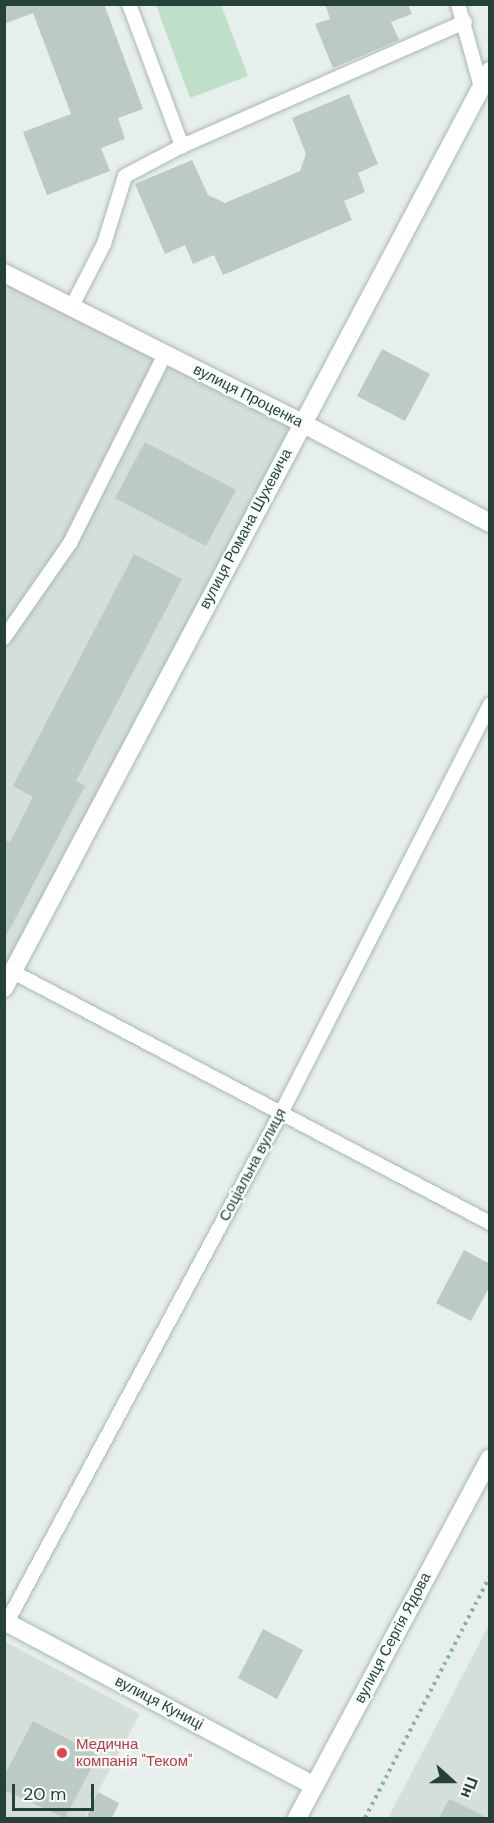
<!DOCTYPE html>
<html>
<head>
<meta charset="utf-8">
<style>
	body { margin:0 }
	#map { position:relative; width:494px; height:1823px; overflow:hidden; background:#e6efeb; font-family:"DM Sans",sans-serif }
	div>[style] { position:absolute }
	.built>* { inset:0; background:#d4dfda }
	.green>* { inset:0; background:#bfe0c8 }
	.building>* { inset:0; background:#bbcac4 }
	.path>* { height:4px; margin-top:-2px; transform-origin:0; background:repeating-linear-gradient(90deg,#86b3a5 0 3px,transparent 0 7.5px) }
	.roads { filter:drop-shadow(0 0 2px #a8b8b2) drop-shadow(0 0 2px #a8b8b2) }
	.service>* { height:14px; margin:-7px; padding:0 7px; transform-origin:7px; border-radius:7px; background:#fff }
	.minor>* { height:18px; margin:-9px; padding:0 9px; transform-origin:9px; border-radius:9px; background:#fff }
	.tertiary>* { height:18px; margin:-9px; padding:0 9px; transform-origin:9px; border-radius:9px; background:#fff }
	.dots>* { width:16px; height:16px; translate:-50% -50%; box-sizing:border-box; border:3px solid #f7fbf9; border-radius:50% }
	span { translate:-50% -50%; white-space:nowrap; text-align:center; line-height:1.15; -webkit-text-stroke:4.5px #f7fbf9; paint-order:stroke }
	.street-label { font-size:15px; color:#24423a }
	.health-label { font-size:15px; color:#be3a42 }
	.left { translate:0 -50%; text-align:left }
	.frame { position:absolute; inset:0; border:6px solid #24423a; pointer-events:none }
	.north { position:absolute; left:422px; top:1751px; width:60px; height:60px; -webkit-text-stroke:4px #f7fbf9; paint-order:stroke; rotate:111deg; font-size:16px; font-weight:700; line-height:24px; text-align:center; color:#24423a }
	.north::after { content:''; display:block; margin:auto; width:21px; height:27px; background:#24423a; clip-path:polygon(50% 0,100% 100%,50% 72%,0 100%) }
	.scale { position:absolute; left:12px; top:1784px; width:82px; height:27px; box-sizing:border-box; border:3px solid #24423a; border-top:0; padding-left:8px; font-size:18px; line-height:21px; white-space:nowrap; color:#24423a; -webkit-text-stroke:4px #f7fbf9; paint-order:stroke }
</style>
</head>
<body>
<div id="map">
	<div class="built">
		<div style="clip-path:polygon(5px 279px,294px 423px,5px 976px)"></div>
		<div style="clip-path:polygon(489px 1625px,489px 1818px,388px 1818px)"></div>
		<div style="clip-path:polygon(4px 1641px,140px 1714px,84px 1818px,5px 1818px)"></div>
	</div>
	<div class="green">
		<div style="clip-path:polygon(156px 5px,221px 5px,248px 76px,190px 98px)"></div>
	</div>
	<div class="building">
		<div style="clip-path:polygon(4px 4px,104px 4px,143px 109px,118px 118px,125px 139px,101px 148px,110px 171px,47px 195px,23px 132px,71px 114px,33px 13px,4px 24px)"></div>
		<div style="clip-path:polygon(325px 4px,408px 4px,412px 14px,391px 22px,399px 40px,333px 68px,315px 24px,330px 19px)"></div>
		<div style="clip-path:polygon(349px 94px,378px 164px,358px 173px,365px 192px,344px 201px,352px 220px,223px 275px,214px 255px,193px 264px,185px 245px,165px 254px,135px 184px,192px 160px,208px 195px,225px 203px,300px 171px,306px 154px,292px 118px)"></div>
		<div style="clip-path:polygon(382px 349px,430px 374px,405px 421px,357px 396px)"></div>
		<div style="clip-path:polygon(145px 442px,236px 490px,206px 546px,115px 498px)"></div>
		<div style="clip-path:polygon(134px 554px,182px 579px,76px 781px,85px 786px,4px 940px,4px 840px,10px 842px,33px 797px,13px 786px)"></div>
		<div style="clip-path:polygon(464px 1250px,490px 1264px,490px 1286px,471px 1321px,436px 1303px)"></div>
		<div style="clip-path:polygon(263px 1629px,303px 1650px,277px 1699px,238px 1678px)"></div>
		<div style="clip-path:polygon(33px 1721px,98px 1755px,65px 1818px,4px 1790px,4px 1776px)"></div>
		<div style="clip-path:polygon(98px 1792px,119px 1803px,112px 1818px,86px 1818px)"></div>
		<div style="clip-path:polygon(449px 1799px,488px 1818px,439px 1818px)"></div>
	</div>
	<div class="path">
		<div style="left:365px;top:1818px;width:272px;rotate:-62.7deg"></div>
	</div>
	<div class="roads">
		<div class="service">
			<div style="left:129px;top:4px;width:152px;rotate:69.5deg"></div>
			<div style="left:458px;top:4px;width:86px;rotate:74.5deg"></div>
			<div style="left:72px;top:306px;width:70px;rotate:-62.7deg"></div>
			<div style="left:104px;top:244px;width:71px;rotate:-72.8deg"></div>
			<div style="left:125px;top:176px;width:64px;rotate:-27.8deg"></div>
			<div style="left:182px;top:146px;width:309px;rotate:-23.7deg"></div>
			<div style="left:4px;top:638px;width:116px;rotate:-55.2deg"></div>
			<div style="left:70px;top:543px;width:212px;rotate:-63.3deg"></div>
			<div style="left:13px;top:972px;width:539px;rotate:27.75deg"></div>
			<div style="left:7px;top:1622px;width:578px;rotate:-61.71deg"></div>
			<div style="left:281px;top:1113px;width:459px;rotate:-62.9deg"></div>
		</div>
		<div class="minor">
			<div style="left:4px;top:988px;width:1038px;rotate:-62.08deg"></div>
			<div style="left:4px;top:1621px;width:351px;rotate:28deg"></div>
		</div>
		<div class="tertiary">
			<div style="left:4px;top:273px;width:334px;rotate:26.7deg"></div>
			<div style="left:302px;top:423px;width:213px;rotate:28deg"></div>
			<div style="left:297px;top:1818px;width:408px;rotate:-61.8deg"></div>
		</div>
	</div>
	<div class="dots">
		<div style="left:62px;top:1753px;background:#e0444e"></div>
	</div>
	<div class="street-label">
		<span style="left:248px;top:396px;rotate:27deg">вулиця Проценка</span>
		<span style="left:246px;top:529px;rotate:-62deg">вулиця Романа Шухевича</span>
		<span style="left:253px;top:1165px;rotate:-62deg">Соціальна вулиця</span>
		<span style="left:393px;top:1638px;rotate:-62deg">вулиця Сергія Ядова</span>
		<span style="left:159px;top:1703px;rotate:28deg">вулиця Куниці</span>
	</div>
	<div class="health-label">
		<span class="left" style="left:76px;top:1753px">Медична<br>компанія "Теком"</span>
	</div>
	<div class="frame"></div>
	<div class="north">Пн</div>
	<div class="scale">20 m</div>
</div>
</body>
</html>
